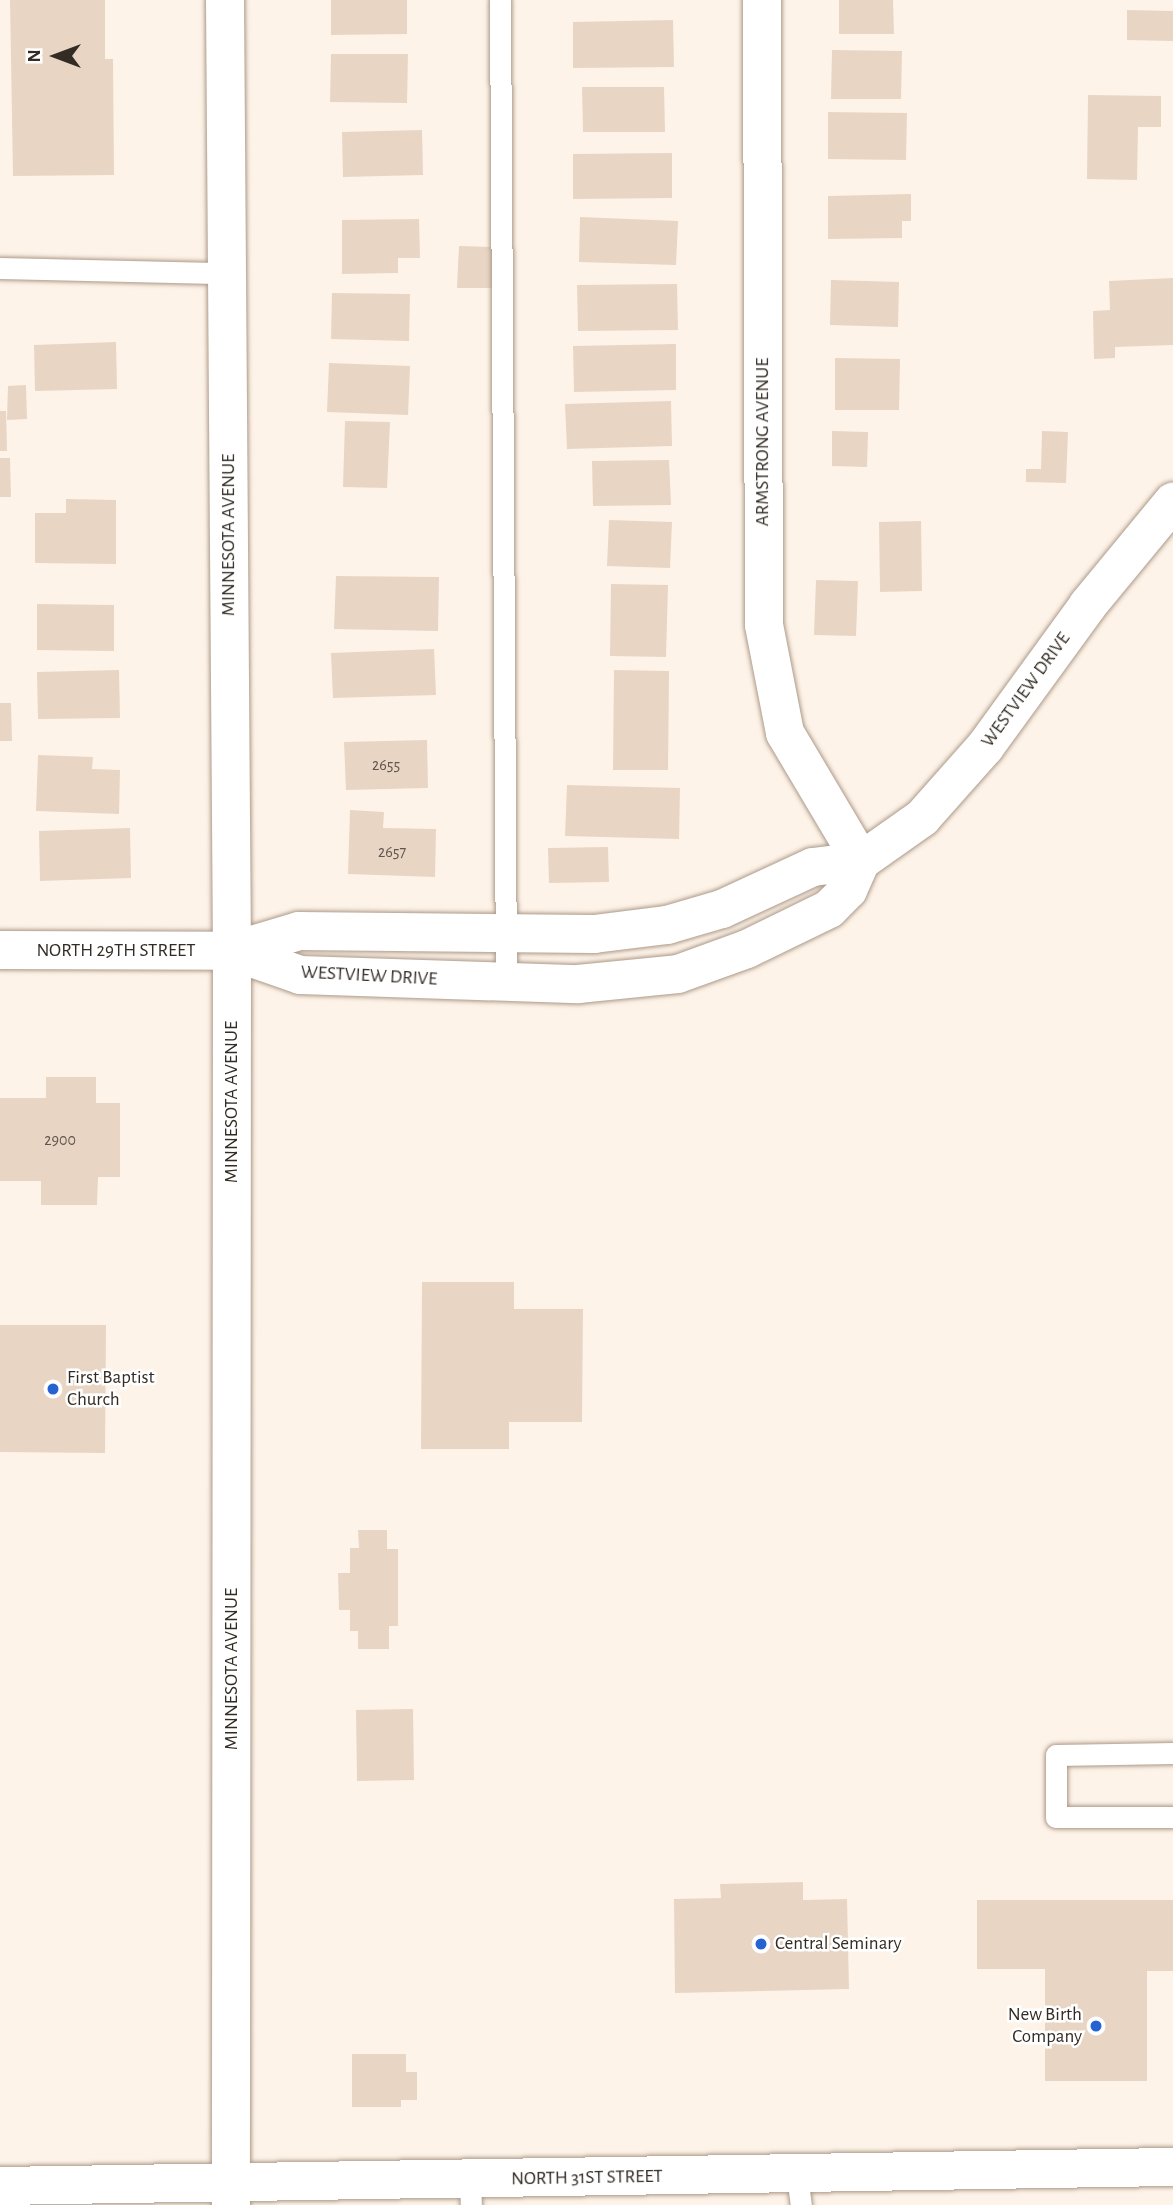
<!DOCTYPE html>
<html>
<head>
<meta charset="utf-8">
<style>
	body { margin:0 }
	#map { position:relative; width:1173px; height:2205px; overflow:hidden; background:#fef3e8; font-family:"Alegreya Sans",sans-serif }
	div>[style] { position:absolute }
	.building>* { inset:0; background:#e9d5c4 }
	.roads { filter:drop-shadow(0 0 2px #ac9a89) drop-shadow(0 0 2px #ac9a89) }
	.lane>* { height:21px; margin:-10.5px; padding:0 10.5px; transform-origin:10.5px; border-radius:10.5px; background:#fff }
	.street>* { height:38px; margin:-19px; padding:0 19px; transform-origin:19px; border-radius:19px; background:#fff }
	.secondary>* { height:38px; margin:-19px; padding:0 19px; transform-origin:19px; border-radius:19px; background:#fff }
	.dots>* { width:19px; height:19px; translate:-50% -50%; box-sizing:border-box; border:4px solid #fff; border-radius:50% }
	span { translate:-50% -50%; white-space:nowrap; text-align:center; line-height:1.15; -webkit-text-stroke:5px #fff; paint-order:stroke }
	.number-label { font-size:16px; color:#60564d }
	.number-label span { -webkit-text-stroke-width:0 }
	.street-label { font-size:19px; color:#332c25 }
	.poi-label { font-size:19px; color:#332c25 }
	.left { translate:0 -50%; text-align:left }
	.right { translate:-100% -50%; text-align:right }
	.north { position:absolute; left:21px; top:21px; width:70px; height:70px; -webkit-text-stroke:5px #fff; paint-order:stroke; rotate:270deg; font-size:19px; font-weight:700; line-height:28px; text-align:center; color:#332c25 }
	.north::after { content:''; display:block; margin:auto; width:24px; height:32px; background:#332c25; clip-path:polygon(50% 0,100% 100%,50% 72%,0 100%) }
</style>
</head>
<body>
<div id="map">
	<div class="building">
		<div style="clip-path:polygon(10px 0,105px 0,105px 59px,113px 59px,114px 175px,13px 176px)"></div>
		<div style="clip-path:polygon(331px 0,407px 0,407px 34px,331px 35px)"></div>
		<div style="clip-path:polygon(839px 0,893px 0,894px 34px,839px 34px)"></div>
		<div style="clip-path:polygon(1127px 10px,1173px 11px,1173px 41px,1127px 40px)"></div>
		<div style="clip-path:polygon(673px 20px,674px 67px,573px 68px,573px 22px)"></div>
		<div style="clip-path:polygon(832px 50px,902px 51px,901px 99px,831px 99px)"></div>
		<div style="clip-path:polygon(331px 54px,408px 54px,407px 103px,330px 102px)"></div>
		<div style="clip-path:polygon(582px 87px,664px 87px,665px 132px,583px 132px)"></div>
		<div style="clip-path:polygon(1088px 95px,1161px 96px,1161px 127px,1138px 127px,1137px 180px,1087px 179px)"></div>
		<div style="clip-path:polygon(828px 112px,907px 113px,906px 160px,828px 159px)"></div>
		<div style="clip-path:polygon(422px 130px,423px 175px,343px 177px,342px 132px)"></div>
		<div style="clip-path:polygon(672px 153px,672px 198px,573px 199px,573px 154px)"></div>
		<div style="clip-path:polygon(911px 194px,911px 221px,902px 221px,902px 238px,828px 239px,828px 196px)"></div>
		<div style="clip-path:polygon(580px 217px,678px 221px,676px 265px,579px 262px)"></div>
		<div style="clip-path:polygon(419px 219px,420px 258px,398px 258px,398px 273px,342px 274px,342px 220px)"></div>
		<div style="clip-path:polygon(459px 246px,493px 247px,492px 288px,457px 288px)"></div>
		<div style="clip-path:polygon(1173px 278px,1173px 345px,1115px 347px,1115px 358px,1094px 359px,1093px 311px,1110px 310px,1109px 281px)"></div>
		<div style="clip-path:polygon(831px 280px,899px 282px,898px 327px,830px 325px)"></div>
		<div style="clip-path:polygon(677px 284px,678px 330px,578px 331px,577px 285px)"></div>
		<div style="clip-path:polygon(332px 293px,410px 294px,409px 341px,331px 339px)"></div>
		<div style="clip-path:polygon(116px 342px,117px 389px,35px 391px,34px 345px)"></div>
		<div style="clip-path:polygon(676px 344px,676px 390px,574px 392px,573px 346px)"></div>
		<div style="clip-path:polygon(835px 358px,900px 359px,899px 410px,835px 410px)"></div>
		<div style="clip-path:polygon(329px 363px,410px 366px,408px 415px,327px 412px)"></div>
		<div style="clip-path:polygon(26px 385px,27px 419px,7px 420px,8px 386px)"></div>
		<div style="clip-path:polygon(671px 401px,672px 446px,567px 449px,565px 404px)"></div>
		<div style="clip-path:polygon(0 411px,6px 411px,7px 451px,0 451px)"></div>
		<div style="clip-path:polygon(345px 421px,390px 422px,387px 488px,343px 487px)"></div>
		<div style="clip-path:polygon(832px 431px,868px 432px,867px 467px,832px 466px)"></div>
		<div style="clip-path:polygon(1042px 431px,1068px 432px,1066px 483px,1026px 482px,1026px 469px,1041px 469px)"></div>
		<div style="clip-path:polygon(0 458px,10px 458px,11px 497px,0 497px)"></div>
		<div style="clip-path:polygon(669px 460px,671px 505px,593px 506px,592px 461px)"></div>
		<div style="clip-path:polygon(66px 499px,116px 500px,116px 564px,35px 563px,35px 513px,66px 513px)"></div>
		<div style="clip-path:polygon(609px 520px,672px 522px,670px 568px,607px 566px)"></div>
		<div style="clip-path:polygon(921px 521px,922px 591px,880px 592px,879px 522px)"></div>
		<div style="clip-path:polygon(336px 576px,439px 577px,438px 631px,334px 629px)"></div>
		<div style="clip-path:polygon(816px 580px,858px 581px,856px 636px,814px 635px)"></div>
		<div style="clip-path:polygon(611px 584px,668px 585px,666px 657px,610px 656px)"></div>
		<div style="clip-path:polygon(37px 604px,114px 605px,114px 651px,37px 650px)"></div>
		<div style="clip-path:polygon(434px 649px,436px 695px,333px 698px,331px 653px)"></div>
		<div style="clip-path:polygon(119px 670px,120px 718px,38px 719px,37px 672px)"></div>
		<div style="clip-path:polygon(614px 670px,669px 671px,668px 770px,613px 770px)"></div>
		<div style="clip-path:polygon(0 703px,11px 703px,12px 741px,0 741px)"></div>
		<div style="clip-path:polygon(427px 740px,428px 788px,346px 790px,344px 742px)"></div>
		<div style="clip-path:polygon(38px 755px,93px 757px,92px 769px,120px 770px,119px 814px,36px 811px)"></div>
		<div style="clip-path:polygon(567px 785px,680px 788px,679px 839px,565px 836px)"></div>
		<div style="clip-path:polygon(350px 810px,384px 812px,383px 828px,436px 829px,435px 877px,348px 874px)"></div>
		<div style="clip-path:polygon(130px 828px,131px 878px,40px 881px,39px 831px)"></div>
		<div style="clip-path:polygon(608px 847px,609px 882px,549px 883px,548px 848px)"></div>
		<div style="clip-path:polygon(46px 1077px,96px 1077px,96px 1103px,120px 1103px,120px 1177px,98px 1177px,97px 1205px,41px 1205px,41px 1181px,0 1181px,0 1098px,46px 1098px)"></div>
		<div style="clip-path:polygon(422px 1282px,514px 1282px,514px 1309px,583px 1309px,582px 1422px,509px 1422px,509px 1449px,421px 1449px)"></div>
		<div style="clip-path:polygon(0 1325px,106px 1325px,105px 1453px,0 1452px)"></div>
		<div style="clip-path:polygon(358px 1530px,387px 1530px,387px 1549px,398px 1549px,398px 1626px,389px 1626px,389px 1649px,358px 1649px,358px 1631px,350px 1631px,350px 1610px,339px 1610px,338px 1573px,350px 1573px,350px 1548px,359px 1548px)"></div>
		<div style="clip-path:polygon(413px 1709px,414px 1780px,357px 1781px,356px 1710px)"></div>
		<div style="clip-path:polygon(803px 1882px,803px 1900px,847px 1899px,849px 1989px,675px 1993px,674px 1899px,721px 1898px,720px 1884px)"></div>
		<div style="clip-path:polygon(977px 1900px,1173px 1900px,1173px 1971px,1147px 1971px,1147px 2081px,1045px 2081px,1045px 1969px,977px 1969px)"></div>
		<div style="clip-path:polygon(352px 2054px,406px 2054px,406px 2072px,417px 2072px,417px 2100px,401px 2100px,401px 2107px,352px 2107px)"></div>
	</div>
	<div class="roads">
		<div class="lane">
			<div style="left:500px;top:0;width:982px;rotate:89.65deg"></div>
			<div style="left:0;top:268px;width:227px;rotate:1.3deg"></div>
			<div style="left:1173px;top:1753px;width:117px;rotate:179deg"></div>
			<div style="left:1056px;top:1755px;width:62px;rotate:90deg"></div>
			<div style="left:1056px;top:1817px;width:117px"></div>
			<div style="left:797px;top:2174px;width:31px;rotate:83deg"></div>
			<div style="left:470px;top:2180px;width:25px;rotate:88deg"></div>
		</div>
		<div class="street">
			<div style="left:762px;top:0;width:625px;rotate:89.82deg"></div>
			<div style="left:764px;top:625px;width:110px;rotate:79deg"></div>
			<div style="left:785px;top:733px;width:149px;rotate:59.3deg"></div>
			<div style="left:0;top:2186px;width:1173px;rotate:-0.93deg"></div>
		</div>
		<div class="secondary">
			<div style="left:225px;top:0;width:951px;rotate:89.58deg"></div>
			<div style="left:232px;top:951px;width:1254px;rotate:90.05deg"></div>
			<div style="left:0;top:950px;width:232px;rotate:0.2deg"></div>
			<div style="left:232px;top:951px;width:70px;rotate:-16.6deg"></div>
			<div style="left:299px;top:931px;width:295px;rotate:0.6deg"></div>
			<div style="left:594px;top:934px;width:74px;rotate:-7deg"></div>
			<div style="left:667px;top:925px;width:57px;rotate:-16.2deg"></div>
			<div style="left:722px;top:909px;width:100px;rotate:-24.8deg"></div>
			<div style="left:813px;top:867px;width:48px;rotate:-7.1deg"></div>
			<div style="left:232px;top:951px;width:72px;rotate:19.4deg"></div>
			<div style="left:300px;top:975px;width:278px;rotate:1.9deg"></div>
			<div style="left:578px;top:984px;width:100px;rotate:-5.7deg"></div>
			<div style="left:678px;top:974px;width:73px;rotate:-19.9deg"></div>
			<div style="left:747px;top:949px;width:91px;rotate:-26deg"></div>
			<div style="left:829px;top:909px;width:27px;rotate:-45deg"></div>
			<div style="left:848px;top:890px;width:32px;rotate:-66deg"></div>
			<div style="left:861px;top:861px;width:75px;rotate:-35.2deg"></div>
			<div style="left:922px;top:818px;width:95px;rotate:-48.4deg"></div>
			<div style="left:985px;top:747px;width:175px;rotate:-54deg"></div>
			<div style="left:1088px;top:605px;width:134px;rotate:-50.5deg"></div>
		</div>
	</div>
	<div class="dots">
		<div style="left:53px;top:1389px;background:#2663d0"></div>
		<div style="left:761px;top:1944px;background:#2663d0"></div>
		<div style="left:1096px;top:2026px;background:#2663d0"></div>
	</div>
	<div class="number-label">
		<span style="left:386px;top:765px">2655</span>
		<span style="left:392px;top:852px">2657</span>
		<span style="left:60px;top:1140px">2900</span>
	</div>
	<div class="street-label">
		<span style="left:763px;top:442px;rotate:-90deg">ARMSTRONG AVENUE</span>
		<span style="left:229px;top:535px;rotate:-90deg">MINNESOTA AVENUE</span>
		<span style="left:1026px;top:690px;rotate:-54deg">WESTVIEW DRIVE</span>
		<span style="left:116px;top:951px">NORTH 29TH STREET</span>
		<span style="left:369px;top:976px;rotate:3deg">WESTVIEW DRIVE</span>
		<span style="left:232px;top:1102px;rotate:-90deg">MINNESOTA AVENUE</span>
		<span style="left:232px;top:1669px;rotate:-90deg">MINNESOTA AVENUE</span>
		<span style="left:587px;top:2178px;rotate:-1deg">NORTH 31ST STREET</span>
	</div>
	<div class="poi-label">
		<span class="left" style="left:67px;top:1389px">First Baptist<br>Church</span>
		<span class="left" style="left:775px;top:1944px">Central Seminary</span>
		<span class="right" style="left:1082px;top:2026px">New Birth<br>Company</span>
	</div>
	<div class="north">N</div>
</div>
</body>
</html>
